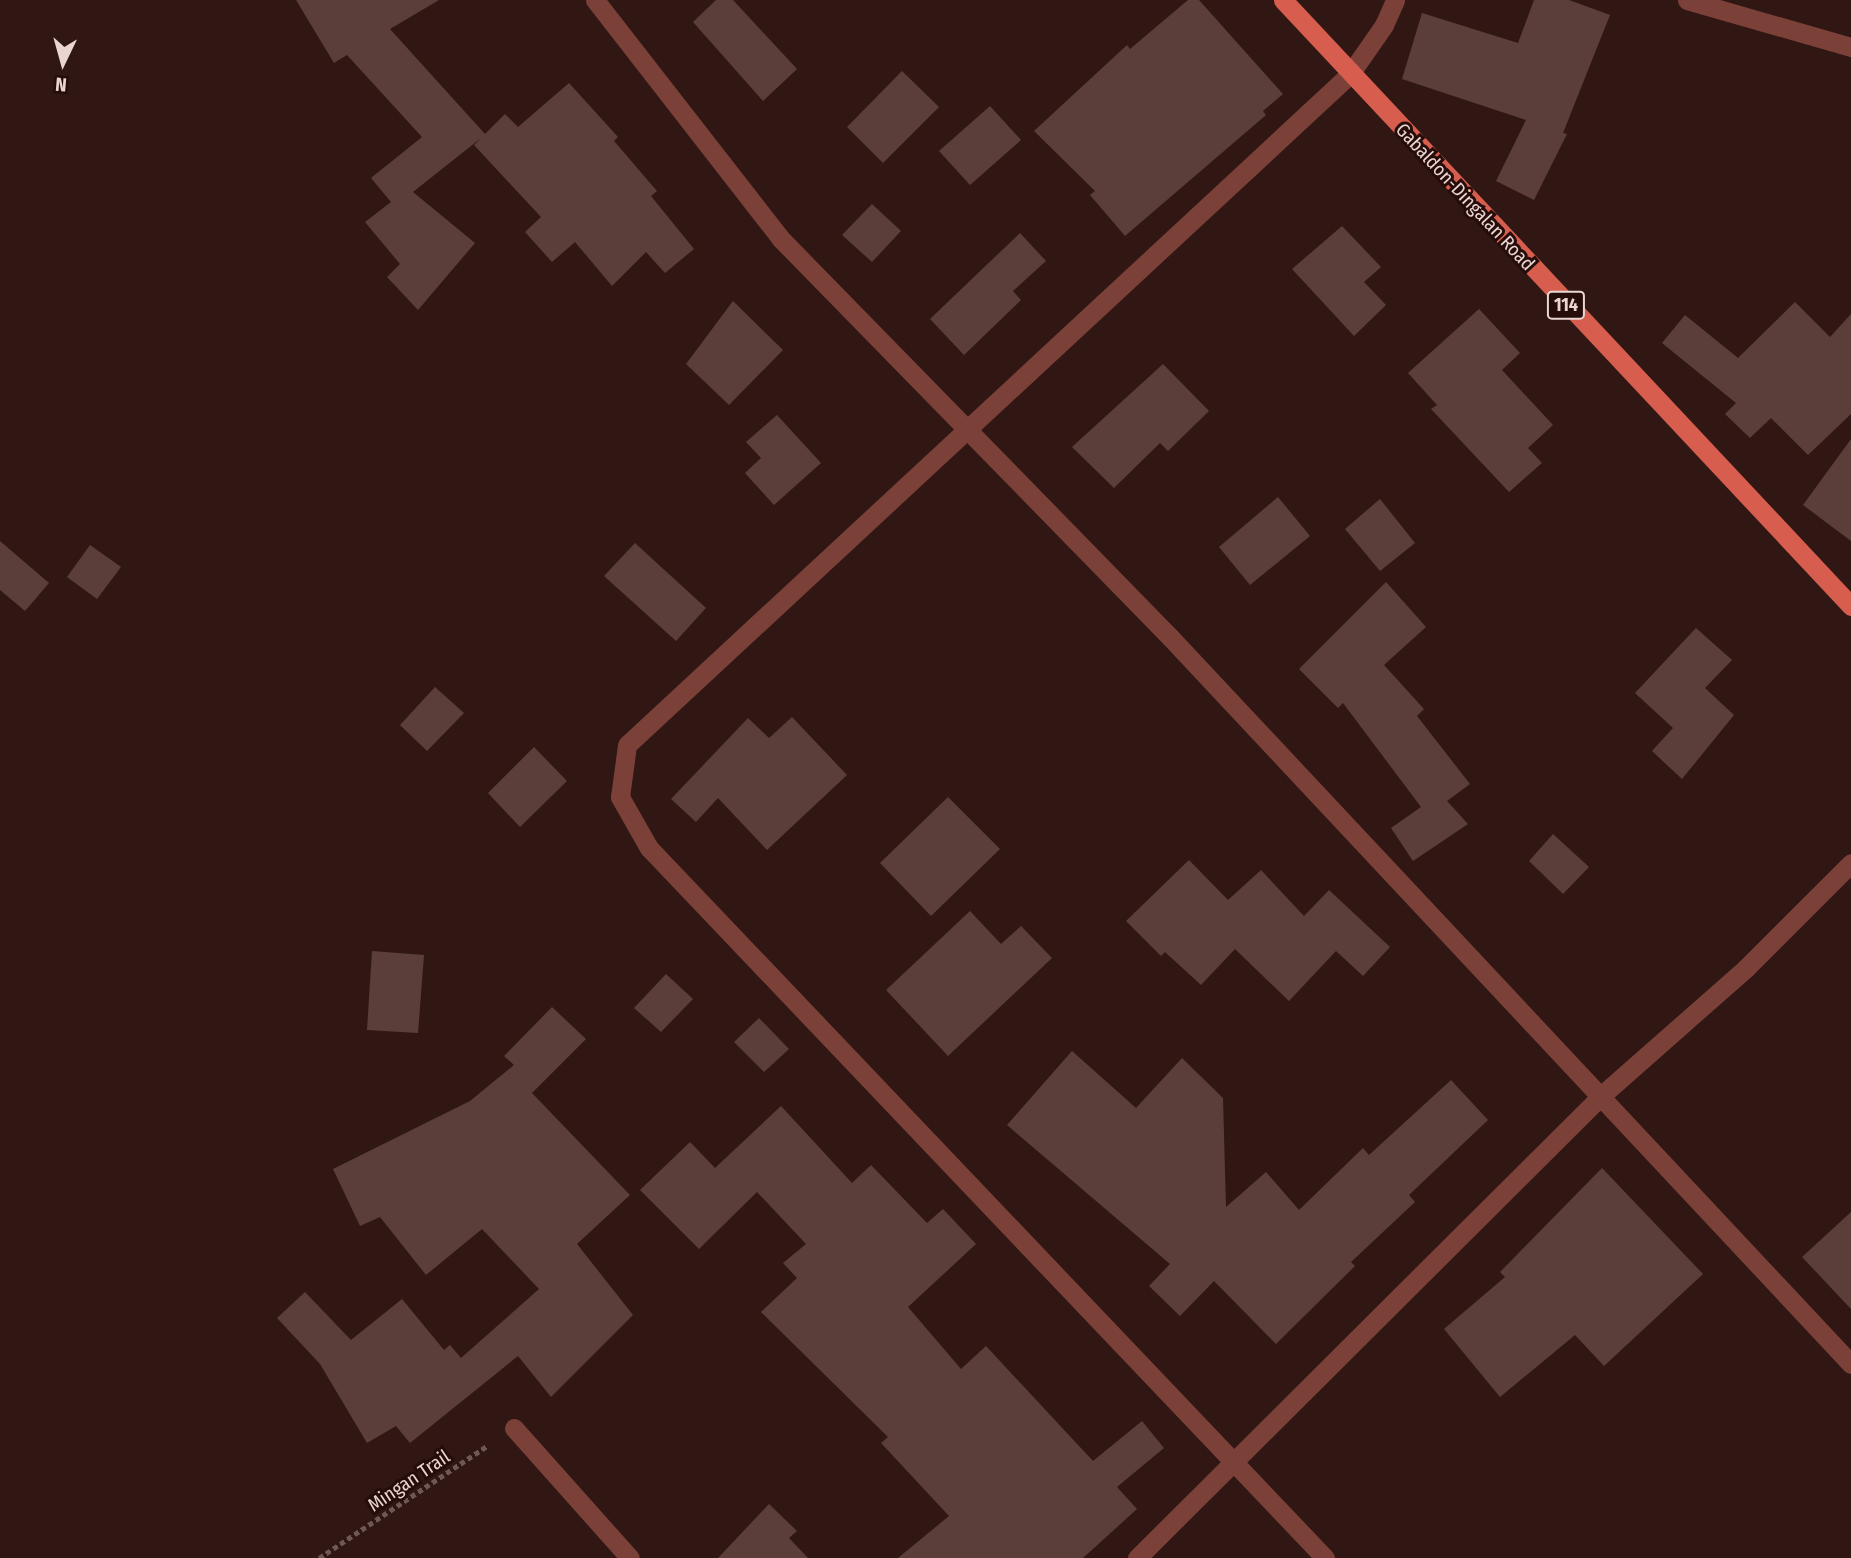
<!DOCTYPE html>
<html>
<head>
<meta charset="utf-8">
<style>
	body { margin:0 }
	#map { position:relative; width:1851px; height:1558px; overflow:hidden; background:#311713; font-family:"Fira Sans Condensed",sans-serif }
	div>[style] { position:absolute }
	.building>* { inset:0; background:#5b3e39 }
	.path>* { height:4.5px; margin-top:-2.25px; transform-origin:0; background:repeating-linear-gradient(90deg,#6f5754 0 5px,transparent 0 8.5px) }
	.minor>* { height:19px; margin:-9.5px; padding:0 9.5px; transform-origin:9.5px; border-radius:9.5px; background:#7b4139 }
	.tertiary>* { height:19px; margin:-9.5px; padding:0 9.5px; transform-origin:9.5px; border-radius:9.5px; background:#7b4139 }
	.primary>* { height:19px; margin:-9.5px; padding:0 9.5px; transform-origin:9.5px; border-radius:9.5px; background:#d75e4e }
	span { translate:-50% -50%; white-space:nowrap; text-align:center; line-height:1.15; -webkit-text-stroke:6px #260d0a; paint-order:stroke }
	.shield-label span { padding:2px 5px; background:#260d0a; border:2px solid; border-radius:5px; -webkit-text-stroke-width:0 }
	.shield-label { font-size:18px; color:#e9d6d3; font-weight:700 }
	.street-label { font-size:19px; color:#e9d6d3 }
	.north { position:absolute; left:28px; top:28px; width:70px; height:70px; -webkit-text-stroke:5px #260d0a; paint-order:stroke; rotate:185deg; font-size:19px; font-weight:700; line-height:28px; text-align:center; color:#e9d6d3 }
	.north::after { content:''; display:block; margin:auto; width:24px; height:32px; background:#e9d6d3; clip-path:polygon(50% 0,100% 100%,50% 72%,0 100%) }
</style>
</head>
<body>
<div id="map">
	<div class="building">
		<div style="clip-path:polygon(296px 0,439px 0,390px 29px,485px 134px,505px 114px,518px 127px,569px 83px,618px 137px,614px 141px,657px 191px,651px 196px,694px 249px,665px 273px,646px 252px,612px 286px,575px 242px,552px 262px,525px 232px,541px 217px,474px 145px,481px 138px,413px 192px,475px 243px,418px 310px,387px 277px,400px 264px,365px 222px,391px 202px,371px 178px,422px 137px,347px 55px,334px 63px)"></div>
		<div style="clip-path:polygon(716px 0,733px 0,797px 69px,763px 101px,693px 22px)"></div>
		<div style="clip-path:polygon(1188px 0,1199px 0,1283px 94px,1263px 111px,1266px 115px,1125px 236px,1090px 195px,1095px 191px,1034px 131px,1127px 45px,1130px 49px)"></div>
		<div style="clip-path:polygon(1534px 0,1569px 0,1610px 15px,1563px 133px,1567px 134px,1534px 200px,1496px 181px,1526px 120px,1402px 79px,1422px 13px,1518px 43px)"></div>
		<div style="clip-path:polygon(902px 71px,939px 107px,883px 163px,847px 127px)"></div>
		<div style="clip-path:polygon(990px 106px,1021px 140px,970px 185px,939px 151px)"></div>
		<div style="clip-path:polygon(872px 204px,901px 231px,872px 262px,842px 235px)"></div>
		<div style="clip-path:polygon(1342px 226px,1381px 267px,1364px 282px,1386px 305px,1354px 336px,1292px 269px)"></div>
		<div style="clip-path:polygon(1020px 233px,1046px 261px,1013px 291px,1021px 300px,964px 355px,930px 319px)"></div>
		<div style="clip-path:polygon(733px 301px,783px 350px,729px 405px,686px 364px)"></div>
		<div style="clip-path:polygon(1795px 302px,1830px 337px,1851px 314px,1851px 414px,1808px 455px,1771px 418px,1750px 438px,1725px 414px,1736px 403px,1662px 343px,1685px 315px,1738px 358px)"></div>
		<div style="clip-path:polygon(1479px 309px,1520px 353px,1502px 370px,1553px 425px,1528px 448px,1542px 463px,1509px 492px,1431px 409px,1437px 405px,1408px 373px)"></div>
		<div style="clip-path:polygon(1163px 364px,1209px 411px,1168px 451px,1160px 443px,1114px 488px,1072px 447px)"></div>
		<div style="clip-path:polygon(777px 415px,821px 463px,774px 505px,745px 473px,761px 458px,746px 442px)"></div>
		<div style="clip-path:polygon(1851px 439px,1851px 541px,1803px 505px)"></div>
		<div style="clip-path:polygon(1278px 497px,1310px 536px,1250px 585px,1219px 547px)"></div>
		<div style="clip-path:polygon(1380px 499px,1415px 543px,1380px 571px,1345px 529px)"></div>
		<div style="clip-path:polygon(0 541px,49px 583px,25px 611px,0 590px)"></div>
		<div style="clip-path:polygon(635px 543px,706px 608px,676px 641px,604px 576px)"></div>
		<div style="clip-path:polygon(90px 545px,121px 567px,97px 599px,67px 577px)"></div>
		<div style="clip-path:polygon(1386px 582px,1426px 627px,1384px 665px,1424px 709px,1417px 716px,1470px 784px,1447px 801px,1468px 824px,1413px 861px,1391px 828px,1421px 807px,1343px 703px,1338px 708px,1299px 669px)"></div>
		<div style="clip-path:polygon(1696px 628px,1732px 660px,1705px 688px,1734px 715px,1682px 779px,1652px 751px,1673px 728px,1635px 693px)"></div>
		<div style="clip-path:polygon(435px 687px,464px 713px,427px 751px,400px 725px)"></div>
		<div style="clip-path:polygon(792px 717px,847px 775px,767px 850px,718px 798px,696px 822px,671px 799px,748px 718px,769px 738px)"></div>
		<div style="clip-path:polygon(534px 747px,567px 781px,520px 827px,488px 793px)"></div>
		<div style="clip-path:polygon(948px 797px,1000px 849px,931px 916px,880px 863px)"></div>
		<div style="clip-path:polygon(1553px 834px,1589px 867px,1563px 894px,1529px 861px)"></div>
		<div style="clip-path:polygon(1189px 860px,1228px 900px,1261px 870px,1304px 916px,1329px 890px,1390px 947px,1363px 976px,1336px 951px,1289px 1001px,1235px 949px,1201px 985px,1165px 952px,1161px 956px,1126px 921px)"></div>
		<div style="clip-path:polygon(970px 911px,1001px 944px,1021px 926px,1052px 958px,948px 1056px,886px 990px)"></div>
		<div style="clip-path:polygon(372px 951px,424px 955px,418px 1033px,367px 1030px)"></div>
		<div style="clip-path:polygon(666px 974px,693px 999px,661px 1032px,634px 1008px)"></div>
		<div style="clip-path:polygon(552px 1007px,586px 1039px,532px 1093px,630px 1195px,577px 1244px,633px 1315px,551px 1397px,518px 1356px,410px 1443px,396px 1426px,367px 1443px,320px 1364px,277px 1318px,305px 1292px,351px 1340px,402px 1299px,444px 1350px,450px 1345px,461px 1358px,539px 1289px,482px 1229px,426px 1275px,380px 1217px,360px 1226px,333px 1169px,470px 1101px,514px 1065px,504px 1056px)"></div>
		<div style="clip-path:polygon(759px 1018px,789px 1049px,764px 1072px,734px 1042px)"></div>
		<div style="clip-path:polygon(1072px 1051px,1136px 1108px,1182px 1058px,1223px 1098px,1226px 1207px,1266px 1172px,1299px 1210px,1363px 1148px,1369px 1155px,1451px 1080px,1488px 1120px,1409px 1195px,1415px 1202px,1351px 1262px,1355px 1266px,1276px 1344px,1214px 1281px,1180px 1316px,1149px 1286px,1170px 1264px,1007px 1125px)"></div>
		<div style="clip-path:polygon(781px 1106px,852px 1183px,871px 1165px,927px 1223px,943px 1209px,976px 1244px,908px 1307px,961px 1369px,986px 1346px,1093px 1461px,1142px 1421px,1164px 1448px,1117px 1487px,1137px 1509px,1083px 1558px,898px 1558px,949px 1516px,881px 1443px,888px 1437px,761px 1312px,797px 1278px,783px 1263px,806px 1244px,757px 1192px,699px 1249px,640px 1190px,690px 1142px,715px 1168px)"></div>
		<div style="clip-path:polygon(1602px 1168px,1703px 1274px,1604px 1366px,1575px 1335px,1500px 1397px,1444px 1329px,1505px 1277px,1500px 1272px)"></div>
		<div style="clip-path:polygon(1851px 1212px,1851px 1309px,1802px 1257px)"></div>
		<div style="clip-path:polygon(769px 1504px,797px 1531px,789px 1538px,808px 1558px,718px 1558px)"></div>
	</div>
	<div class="path">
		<div style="left:319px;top:1558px;width:202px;rotate:-33.7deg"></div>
	</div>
	<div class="minor">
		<div style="left:595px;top:0;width:301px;rotate:52.1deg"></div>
		<div style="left:780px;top:238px;width:558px;rotate:45.65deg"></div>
		<div style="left:1170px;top:637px;width:996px;rotate:46.87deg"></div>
		<div style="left:1687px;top:0;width:171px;rotate:16deg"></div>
		<div style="left:514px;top:1428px;width:174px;rotate:48.3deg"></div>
		<div style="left:1137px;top:1558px;width:656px;rotate:-44.88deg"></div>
		<div style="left:1602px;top:1095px;width:192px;rotate:-41.4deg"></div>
		<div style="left:1746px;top:968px;width:148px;rotate:-45deg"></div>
		<div style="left:1325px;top:1558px;width:980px;rotate:-133.59deg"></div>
		<div style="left:649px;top:848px;width:59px;rotate:-119.6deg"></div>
		<div style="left:620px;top:797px;width:52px;rotate:-82.3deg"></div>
		<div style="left:627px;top:745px;width:986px;rotate:-42.86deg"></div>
	</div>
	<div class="tertiary">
		<div style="left:1350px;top:74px;width:60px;rotate:-55.2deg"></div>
		<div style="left:1384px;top:25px;width:27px;rotate:-66deg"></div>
	</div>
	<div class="primary">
		<div style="left:1283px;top:0;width:831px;rotate:46.85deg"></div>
	</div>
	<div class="shield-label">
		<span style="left:1566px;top:305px">114</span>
	</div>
	<div class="street-label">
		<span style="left:1465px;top:197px;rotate:47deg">Gabaldon-Dingalan Road</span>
		<span style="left:409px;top:1481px;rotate:-34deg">Mingan Trail</span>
	</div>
	<div class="north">N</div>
</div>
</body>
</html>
